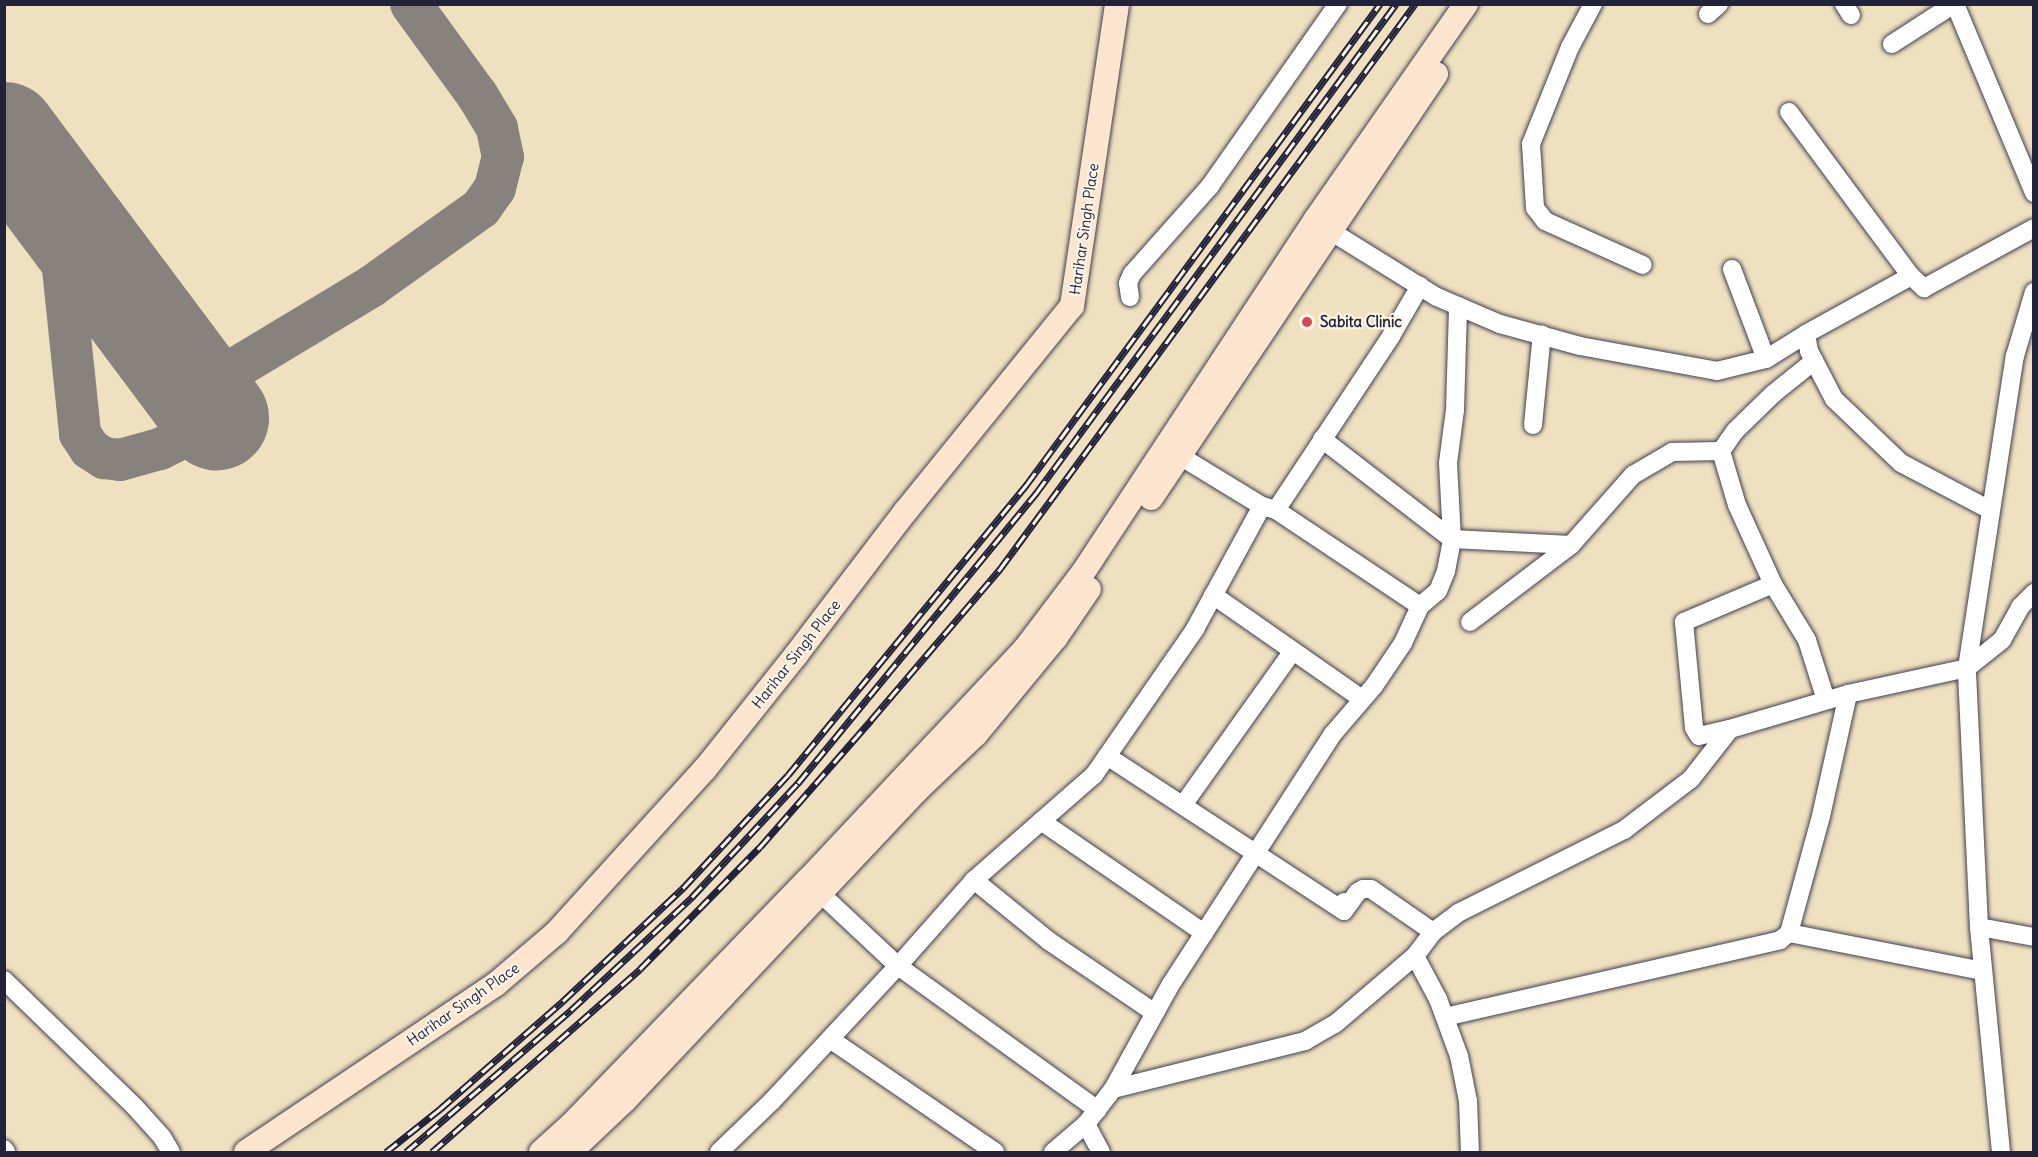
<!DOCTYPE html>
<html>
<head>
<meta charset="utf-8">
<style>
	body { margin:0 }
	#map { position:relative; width:2038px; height:1157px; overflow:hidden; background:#efe1c0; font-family:Delius,sans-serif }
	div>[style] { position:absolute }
	.taxiway>* { height:42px; margin:-21px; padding:0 21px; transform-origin:21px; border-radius:21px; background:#88827e }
	.runway>* { height:105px; margin:-52.5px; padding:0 52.5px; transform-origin:52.5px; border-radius:52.5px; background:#88827e }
	.roads { filter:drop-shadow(0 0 2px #413f4f) drop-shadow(0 0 2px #413f4f) }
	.street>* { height:18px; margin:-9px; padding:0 9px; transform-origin:9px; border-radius:9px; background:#fff }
	.secondary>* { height:24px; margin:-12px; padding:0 12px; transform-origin:12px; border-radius:12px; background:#fce5cf }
	.rail>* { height:7px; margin-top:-3.5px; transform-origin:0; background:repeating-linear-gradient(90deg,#fcf5e5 0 14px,#22223b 0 28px); box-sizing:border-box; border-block:2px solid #22223b }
	.dots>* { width:16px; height:16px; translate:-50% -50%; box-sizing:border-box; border:3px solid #fcf5e5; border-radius:50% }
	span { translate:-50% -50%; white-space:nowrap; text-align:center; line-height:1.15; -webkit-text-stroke:4.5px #fcf5e5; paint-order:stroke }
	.street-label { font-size:15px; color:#22223b }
	.poi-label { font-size:15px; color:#22223b; font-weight:700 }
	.left { translate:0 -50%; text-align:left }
	.frame { position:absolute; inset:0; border:6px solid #22223b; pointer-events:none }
</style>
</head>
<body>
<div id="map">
	<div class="taxiway">
		<div style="left:42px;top:187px;width:65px;rotate:73deg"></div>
		<div style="left:61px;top:249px;width:186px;rotate:84.1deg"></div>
		<div style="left:80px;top:434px;width:18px;rotate:56deg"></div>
		<div style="left:90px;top:449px;width:17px;rotate:33deg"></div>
		<div style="left:104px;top:458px;width:16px;rotate:7deg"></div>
		<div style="left:120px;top:460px;width:41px;rotate:-15.4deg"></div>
		<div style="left:160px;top:449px;width:13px;rotate:-27deg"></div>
		<div style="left:172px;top:443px;width:25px;rotate:-53deg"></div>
		<div style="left:187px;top:423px;width:18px;rotate:-63deg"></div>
		<div style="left:195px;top:407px;width:43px;rotate:-82.1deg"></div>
		<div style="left:201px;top:364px;width:13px;rotate:-103deg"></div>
		<div style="left:198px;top:351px;width:22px;rotate:-117deg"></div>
		<div style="left:188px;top:331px;width:40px;rotate:-143deg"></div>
		<div style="left:156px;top:307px;width:42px;rotate:-152.8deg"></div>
		<div style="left:198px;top:391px;width:203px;rotate:-31.1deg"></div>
		<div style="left:372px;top:286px;width:134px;rotate:-35.6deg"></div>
		<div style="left:481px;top:208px;width:24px;rotate:-55deg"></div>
		<div style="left:495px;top:188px;width:32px;rotate:-76deg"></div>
		<div style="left:503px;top:157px;width:30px;rotate:-102deg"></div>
		<div style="left:497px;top:128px;width:39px;rotate:-121deg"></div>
		<div style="left:477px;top:95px;width:112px;rotate:-126deg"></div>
	</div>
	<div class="runway">
		<div style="left:4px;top:134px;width:354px;rotate:53.2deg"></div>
	</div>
	<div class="roads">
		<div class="street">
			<div style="left:1593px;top:4px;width:49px;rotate:118.1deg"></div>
			<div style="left:1570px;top:47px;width:105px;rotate:111.9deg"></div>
			<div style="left:1531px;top:144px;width:64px;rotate:86.4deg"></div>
			<div style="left:1535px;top:208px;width:16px;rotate:52deg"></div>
			<div style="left:1545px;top:221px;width:107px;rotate:24.2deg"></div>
			<div style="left:1844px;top:4px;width:13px;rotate:58deg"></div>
			<div style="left:1955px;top:4px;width:205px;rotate:67.3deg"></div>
			<div style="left:1708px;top:14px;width:15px;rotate:-42deg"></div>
			<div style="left:1892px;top:44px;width:74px;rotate:-32.8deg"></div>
			<div style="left:1789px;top:112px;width:204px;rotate:53.4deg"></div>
			<div style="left:1911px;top:276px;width:18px;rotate:43deg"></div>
			<div style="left:1924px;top:288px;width:125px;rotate:-28.6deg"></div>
			<div style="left:1332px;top:232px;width:123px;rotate:31.8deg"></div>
			<div style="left:1437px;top:297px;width:69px;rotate:23.2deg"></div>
			<div style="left:1500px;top:324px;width:83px;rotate:15.4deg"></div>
			<div style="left:1580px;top:346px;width:139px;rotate:10.3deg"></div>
			<div style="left:1717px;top:371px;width:50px;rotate:-13.8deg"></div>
			<div style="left:1732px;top:269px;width:96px;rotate:69.3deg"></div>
			<div style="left:1766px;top:359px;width:47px;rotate:-32deg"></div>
			<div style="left:1911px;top:276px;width:120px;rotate:151.1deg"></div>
			<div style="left:1806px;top:334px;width:17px;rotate:80deg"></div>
			<div style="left:1809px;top:351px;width:54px;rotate:62.5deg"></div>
			<div style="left:1834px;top:399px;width:93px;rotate:43.7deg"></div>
			<div style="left:1901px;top:463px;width:101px;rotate:27.8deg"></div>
			<div style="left:1130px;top:297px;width:14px;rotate:-98deg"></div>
			<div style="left:1128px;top:283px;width:10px;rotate:-66deg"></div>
			<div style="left:1132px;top:274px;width:118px;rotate:-48.4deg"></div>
			<div style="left:1210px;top:186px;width:223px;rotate:-54.9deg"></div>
			<div style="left:1533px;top:425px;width:91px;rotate:-84.4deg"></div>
			<div style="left:1322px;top:439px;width:164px;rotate:37.6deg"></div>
			<div style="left:1452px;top:539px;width:119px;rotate:2.9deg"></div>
			<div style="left:1571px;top:545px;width:94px;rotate:-48.5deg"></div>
			<div style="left:1633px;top:475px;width:45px;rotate:-30.5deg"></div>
			<div style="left:1672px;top:452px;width:49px;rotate:-1.2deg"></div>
			<div style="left:1721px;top:451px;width:24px;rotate:-55deg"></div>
			<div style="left:1735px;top:431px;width:53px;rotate:-44.2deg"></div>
			<div style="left:1773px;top:394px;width:53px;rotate:-38.8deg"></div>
			<div style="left:1721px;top:451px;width:56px;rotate:73.5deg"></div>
			<div style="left:1737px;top:505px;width:87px;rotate:65.5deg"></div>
			<div style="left:1180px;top:456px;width:96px;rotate:31.4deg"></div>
			<div style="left:1262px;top:506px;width:15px;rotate:16deg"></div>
			<div style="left:1276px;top:510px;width:173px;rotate:33.7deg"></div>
			<div style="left:1276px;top:510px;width:209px;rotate:-56.5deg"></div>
			<div style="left:1391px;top:336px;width:58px;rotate:-59.9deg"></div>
			<div style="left:1213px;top:595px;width:182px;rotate:34.9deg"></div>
			<div style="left:1470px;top:622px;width:127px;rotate:-37.3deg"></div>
			<div style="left:1826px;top:700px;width:63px;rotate:-107.6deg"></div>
			<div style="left:1807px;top:640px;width:66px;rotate:-121.3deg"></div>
			<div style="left:1773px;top:584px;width:97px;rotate:156.9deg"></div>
			<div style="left:1684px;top:622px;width:106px;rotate:84.6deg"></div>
			<div style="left:1694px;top:728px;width:9px;rotate:58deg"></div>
			<div style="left:1699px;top:736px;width:32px;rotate:-13deg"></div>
			<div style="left:1730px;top:729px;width:123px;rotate:-16.5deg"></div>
			<div style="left:1848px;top:694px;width:122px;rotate:-12.3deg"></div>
			<div style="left:1967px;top:668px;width:45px;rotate:-38.7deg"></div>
			<div style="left:2002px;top:640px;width:38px;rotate:-61deg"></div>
			<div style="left:2020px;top:607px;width:20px;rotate:-45deg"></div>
			<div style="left:1107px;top:756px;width:283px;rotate:33.2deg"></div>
			<div style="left:1183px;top:805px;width:189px;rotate:-54.5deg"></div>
			<div style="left:1041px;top:821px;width:198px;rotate:34.5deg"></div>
			<div style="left:974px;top:880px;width:97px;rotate:39.1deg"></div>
			<div style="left:1049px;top:941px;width:128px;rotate:34.2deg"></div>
			<div style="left:820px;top:893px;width:107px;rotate:43.1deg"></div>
			<div style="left:898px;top:966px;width:115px;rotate:-48.5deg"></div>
			<div style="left:974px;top:880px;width:159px;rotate:-41.2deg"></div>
			<div style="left:1094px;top:775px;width:178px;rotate:-55.3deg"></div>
			<div style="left:1195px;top:629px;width:140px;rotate:-61.4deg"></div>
			<div style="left:1344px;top:902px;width:9px;rotate:90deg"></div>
			<div style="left:1344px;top:911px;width:24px;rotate:-54deg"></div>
			<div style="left:1358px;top:892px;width:6px;rotate:-31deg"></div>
			<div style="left:1363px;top:889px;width:8px"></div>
			<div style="left:1371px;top:889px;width:75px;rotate:34.7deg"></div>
			<div style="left:1979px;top:927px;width:56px;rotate:10.3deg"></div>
			<div style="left:1789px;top:933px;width:198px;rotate:11.1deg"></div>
			<div style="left:1415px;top:956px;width:49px;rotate:61.9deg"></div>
			<div style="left:1438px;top:999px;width:61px;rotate:69.8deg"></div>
			<div style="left:1459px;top:1056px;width:46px;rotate:78.7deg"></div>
			<div style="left:1468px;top:1101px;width:51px;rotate:87.8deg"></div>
			<div style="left:4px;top:980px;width:182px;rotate:44.1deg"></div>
			<div style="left:135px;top:1107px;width:40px;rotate:48deg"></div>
			<div style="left:162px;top:1137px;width:17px;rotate:59deg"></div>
			<div style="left:1445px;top:1017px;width:344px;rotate:-12.9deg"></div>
			<div style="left:1780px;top:940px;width:11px;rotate:-38deg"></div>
			<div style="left:1789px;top:933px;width:121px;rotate:-74.7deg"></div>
			<div style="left:1821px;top:816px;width:125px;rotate:-77.5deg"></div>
			<div style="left:830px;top:1039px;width:200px;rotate:34.4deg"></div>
			<div style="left:1113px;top:1089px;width:198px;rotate:-14deg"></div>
			<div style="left:1305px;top:1041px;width:34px;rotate:-30deg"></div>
			<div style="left:1335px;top:1024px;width:105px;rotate:-40.4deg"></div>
			<div style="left:1415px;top:956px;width:30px;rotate:-53deg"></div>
			<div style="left:1433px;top:932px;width:31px;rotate:-37deg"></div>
			<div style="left:1458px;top:913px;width:186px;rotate:-26.6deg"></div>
			<div style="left:1624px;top:830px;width:84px;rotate:-37.3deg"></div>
			<div style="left:1691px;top:779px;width:63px;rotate:-52deg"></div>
			<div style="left:1086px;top:1124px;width:32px;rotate:62deg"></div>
			<div style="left:4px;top:1149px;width:4px;rotate:56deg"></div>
			<div style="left:719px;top:1152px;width:74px;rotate:-43.9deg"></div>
			<div style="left:772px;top:1101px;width:185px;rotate:-47deg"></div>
			<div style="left:898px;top:966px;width:246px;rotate:35.8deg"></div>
			<div style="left:1053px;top:1152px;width:43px;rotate:-40.3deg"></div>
			<div style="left:1086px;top:1124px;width:44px;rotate:-52.4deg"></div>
			<div style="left:1113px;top:1089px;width:120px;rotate:-61.1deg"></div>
			<div style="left:1171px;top:984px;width:297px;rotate:-57.1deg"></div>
			<div style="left:1332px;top:735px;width:65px;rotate:-49.4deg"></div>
			<div style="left:1374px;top:686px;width:52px;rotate:-56deg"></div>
			<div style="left:1403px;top:643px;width:41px;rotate:-65.3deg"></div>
			<div style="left:1420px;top:606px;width:23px;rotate:-40deg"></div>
			<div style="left:1438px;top:591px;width:22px;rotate:-68deg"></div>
			<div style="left:1446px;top:571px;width:33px;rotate:-79deg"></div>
			<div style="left:1452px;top:539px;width:76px;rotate:-93deg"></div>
			<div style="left:1448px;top:463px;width:53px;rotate:-82.5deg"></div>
			<div style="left:1455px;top:410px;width:104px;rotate:-88.3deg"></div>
			<div style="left:2001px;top:1152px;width:226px;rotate:-95.6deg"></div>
			<div style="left:1979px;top:927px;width:259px;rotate:-92.7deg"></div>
			<div style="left:1967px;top:668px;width:316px;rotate:-81.3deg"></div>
			<div style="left:2015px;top:356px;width:67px;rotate:-73.5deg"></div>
		</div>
		<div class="secondary">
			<div style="left:1151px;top:498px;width:511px;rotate:-56.09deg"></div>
			<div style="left:246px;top:1152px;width:301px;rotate:-33.9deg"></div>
			<div style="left:496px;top:984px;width:80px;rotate:-40.4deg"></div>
			<div style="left:557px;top:932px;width:220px;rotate:-47.8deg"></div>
			<div style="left:705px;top:769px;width:146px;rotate:-51.4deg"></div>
			<div style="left:796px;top:655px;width:180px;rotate:-52.7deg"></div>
			<div style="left:905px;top:512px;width:265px;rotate:-51deg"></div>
			<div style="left:1072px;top:306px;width:305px;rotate:-81.5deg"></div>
			<div style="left:541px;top:1152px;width:42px;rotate:-42.1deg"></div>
			<div style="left:572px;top:1124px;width:339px;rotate:-46deg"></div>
			<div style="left:808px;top:880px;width:317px;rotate:-46.8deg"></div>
			<div style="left:1025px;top:649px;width:94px;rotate:-52.8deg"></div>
			<div style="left:1082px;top:574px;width:425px;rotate:-56.6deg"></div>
			<div style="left:1316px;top:219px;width:262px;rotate:-55.1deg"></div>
			<div style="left:570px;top:1152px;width:76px;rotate:-43.4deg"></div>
			<div style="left:625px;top:1100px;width:426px;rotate:-46.7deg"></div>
			<div style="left:917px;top:790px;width:81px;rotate:-43.5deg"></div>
			<div style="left:976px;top:734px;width:126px;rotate:-50.5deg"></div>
			<div style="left:1056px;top:637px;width:58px;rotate:-55.5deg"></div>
		</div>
	</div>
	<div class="rail">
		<div style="left:386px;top:1152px;width:69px;rotate:-38.5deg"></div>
		<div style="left:440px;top:1109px;width:164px;rotate:-41.3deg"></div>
		<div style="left:563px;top:1001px;width:165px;rotate:-43.3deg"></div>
		<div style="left:683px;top:888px;width:154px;rotate:-47.1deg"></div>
		<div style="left:788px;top:775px;width:377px;rotate:-50.6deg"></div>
		<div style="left:1027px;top:484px;width:596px;rotate:-53.67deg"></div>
		<div style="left:406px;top:1152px;width:218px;rotate:-40.7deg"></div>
		<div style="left:571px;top:1010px;width:166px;rotate:-43deg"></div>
		<div style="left:692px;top:897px;width:156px;rotate:-47.1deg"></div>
		<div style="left:798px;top:783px;width:377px;rotate:-50.6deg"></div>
		<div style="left:1037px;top:492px;width:606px;rotate:-53.66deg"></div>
		<div style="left:432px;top:1152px;width:277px;rotate:-41.3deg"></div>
		<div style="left:640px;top:969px;width:171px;rotate:-45.5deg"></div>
		<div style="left:760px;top:847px;width:169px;rotate:-48.8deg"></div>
		<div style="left:871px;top:720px;width:199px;rotate:-49.5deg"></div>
		<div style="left:1000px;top:569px;width:701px;rotate:-53.7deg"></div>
	</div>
	<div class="dots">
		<div style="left:1307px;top:322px;background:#d1495b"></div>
	</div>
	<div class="street-label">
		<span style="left:1084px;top:229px;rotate:-82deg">Harihar Singh Place</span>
		<span style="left:796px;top:654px;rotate:-52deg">Harihar Singh Place</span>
		<span style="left:463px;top:1004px;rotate:-35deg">Harihar Singh Place</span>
	</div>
	<div class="poi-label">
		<span class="left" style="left:1320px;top:322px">Sabita Clinic</span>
	</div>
	<div class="frame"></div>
</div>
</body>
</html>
